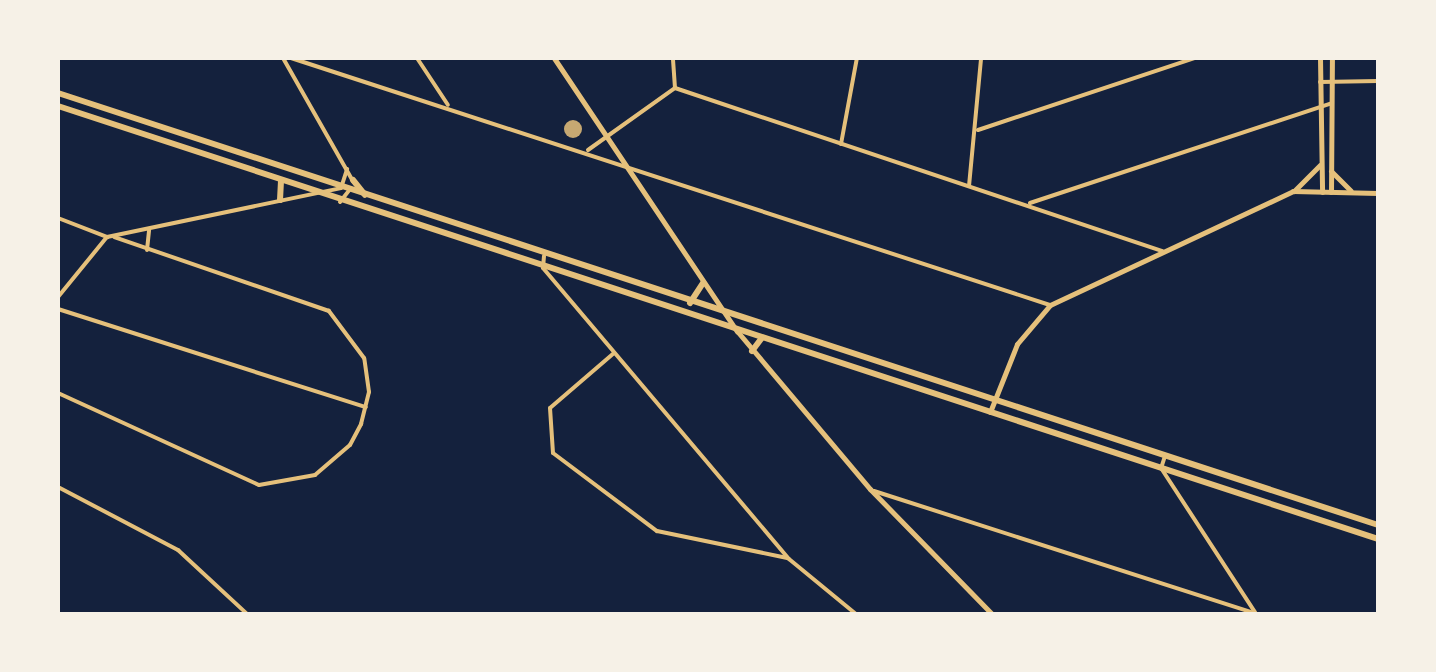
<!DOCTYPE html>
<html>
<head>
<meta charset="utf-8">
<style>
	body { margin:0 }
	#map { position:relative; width:1436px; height:672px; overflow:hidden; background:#14213d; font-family:"Open Sans",sans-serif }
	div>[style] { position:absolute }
	.building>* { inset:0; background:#c6a872 }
	.round { border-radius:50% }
	.minor>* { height:4px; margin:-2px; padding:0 2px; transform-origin:2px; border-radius:2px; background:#e5c07b }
	.tertiary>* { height:5px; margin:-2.5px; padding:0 2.5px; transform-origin:2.5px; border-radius:2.5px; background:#e5c07b }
	.primary>* { height:6px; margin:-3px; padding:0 3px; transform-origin:3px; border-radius:3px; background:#e5c07b }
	span { translate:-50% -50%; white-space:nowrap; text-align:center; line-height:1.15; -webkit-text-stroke:7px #f6f1e7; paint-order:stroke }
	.frame { position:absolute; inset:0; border:60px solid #f6f1e7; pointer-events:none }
</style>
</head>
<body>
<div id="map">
	<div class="building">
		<div class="round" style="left:564px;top:120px;width:18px;height:18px"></div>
	</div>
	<div class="minor">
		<div style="left:283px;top:58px;width:142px;rotate:60.4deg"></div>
		<div style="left:291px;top:58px;width:798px;rotate:18.03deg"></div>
		<div style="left:417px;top:58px;width:56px;rotate:56.6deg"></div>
		<div style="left:1320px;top:82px;width:58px;rotate:-1deg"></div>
		<div style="left:675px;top:88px;width:514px;rotate:18.51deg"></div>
		<div style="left:978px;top:130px;width:228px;rotate:-18.4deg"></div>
		<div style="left:841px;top:144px;width:87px;rotate:-79.5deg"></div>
		<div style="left:588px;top:150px;width:107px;rotate:-35.5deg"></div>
		<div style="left:675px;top:88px;width:30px;rotate:-94deg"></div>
		<div style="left:969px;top:186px;width:129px;rotate:-84.6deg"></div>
		<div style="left:340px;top:202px;width:16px;rotate:-52deg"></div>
		<div style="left:1030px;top:203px;width:318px;rotate:-18.3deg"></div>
		<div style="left:58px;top:218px;width:53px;rotate:21.2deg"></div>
		<div style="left:147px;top:250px;width:20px;rotate:-84deg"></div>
		<div style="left:544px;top:256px;width:12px;rotate:95deg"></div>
		<div style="left:543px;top:268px;width:381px;rotate:49.8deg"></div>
		<div style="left:789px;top:559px;width:87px;rotate:39.4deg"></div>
		<div style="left:58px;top:297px;width:77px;rotate:-50.8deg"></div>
		<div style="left:107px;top:237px;width:239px;rotate:-11.8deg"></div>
		<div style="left:341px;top:188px;width:20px;rotate:-72deg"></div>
		<div style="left:58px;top:309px;width:323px;rotate:17.7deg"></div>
		<div style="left:614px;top:353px;width:84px;rotate:139.3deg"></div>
		<div style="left:550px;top:408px;width:45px;rotate:86.2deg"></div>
		<div style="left:553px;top:453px;width:130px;rotate:36.9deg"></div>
		<div style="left:657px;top:531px;width:133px;rotate:11.7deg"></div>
		<div style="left:58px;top:393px;width:221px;rotate:24.6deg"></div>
		<div style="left:259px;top:485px;width:57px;rotate:-10.1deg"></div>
		<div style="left:315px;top:475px;width:46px;rotate:-40.6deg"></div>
		<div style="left:350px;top:445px;width:24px;rotate:-62deg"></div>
		<div style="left:361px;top:424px;width:33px;rotate:-76deg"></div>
		<div style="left:369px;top:392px;width:34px;rotate:-98deg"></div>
		<div style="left:364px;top:358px;width:59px;rotate:-126.7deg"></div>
		<div style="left:329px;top:311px;width:227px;rotate:-161deg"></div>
		<div style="left:1165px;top:456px;width:13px;rotate:108deg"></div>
		<div style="left:1161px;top:468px;width:172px;rotate:56.9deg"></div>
		<div style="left:58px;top:487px;width:136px;rotate:27.7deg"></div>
		<div style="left:178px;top:550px;width:94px;rotate:42.8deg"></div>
		<div style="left:874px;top:491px;width:402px;rotate:17.8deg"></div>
	</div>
	<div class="tertiary">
		<div style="left:554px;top:58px;width:329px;rotate:56.2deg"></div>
		<div style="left:737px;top:331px;width:207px;rotate:49.9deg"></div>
		<div style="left:870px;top:489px;width:175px;rotate:45.7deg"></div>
		<div style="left:1320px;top:58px;width:134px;rotate:89.1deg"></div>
		<div style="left:1331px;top:171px;width:28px;rotate:45deg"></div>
		<div style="left:1294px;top:191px;width:37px;rotate:-45deg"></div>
		<div style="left:1331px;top:192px;width:134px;rotate:-89.6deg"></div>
		<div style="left:990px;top:412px;width:73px;rotate:-68.3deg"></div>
		<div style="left:1017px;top:344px;width:51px;rotate:-49.8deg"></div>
		<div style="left:1050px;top:305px;width:268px;rotate:-25.1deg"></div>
		<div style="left:1293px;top:191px;width:85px;rotate:1.3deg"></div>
	</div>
	<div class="primary">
		<div style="left:58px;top:93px;width:1389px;rotate:18.12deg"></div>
		<div style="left:58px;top:106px;width:1389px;rotate:18.16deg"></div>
		<div style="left:353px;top:180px;width:19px;rotate:51deg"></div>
		<div style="left:280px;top:200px;width:19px;rotate:-87deg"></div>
		<div style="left:690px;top:303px;width:24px;rotate:-57deg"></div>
		<div style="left:752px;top:351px;width:15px;rotate:-53deg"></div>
	</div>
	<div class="frame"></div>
</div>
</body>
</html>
